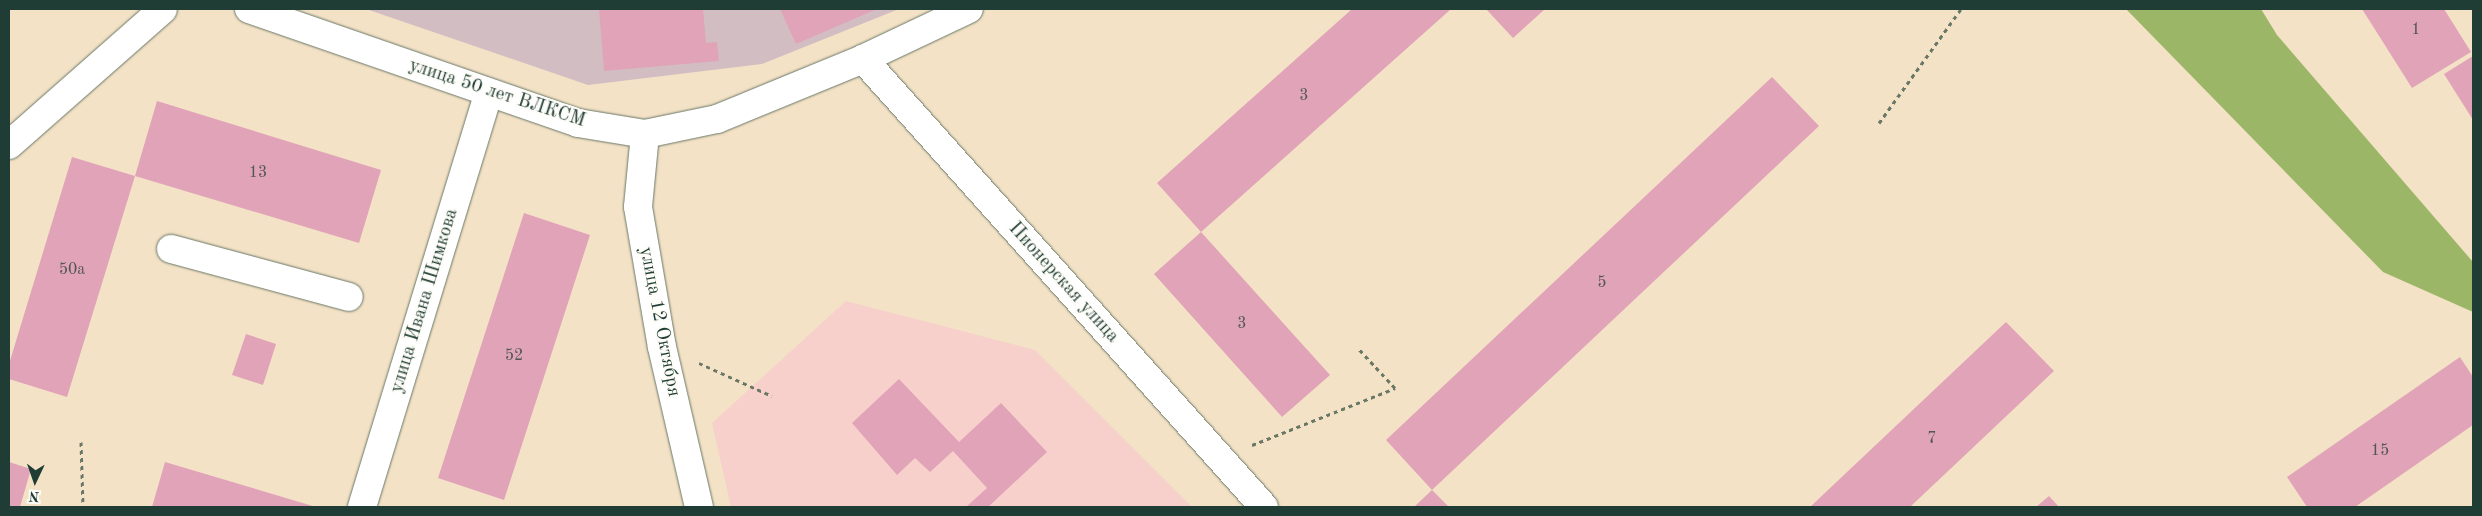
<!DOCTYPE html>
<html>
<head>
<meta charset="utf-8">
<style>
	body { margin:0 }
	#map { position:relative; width:2482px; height:516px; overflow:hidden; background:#f3e2c6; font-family:"Old Standard TT",serif }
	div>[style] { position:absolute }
	.built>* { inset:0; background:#f7d0cb }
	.industrial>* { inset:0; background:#d2bec2 }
	.forest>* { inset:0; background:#9cb667 }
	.building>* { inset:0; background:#e1a3b8 }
	.path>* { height:3px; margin-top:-1.5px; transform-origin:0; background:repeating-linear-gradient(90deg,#697767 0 4px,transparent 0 8px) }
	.roads { filter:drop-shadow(0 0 1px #697767) drop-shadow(0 0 1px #697767) }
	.minor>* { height:28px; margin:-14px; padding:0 14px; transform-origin:14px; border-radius:14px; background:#fff }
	span { translate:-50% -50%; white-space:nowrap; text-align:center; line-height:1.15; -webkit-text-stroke:4px #fdfcf7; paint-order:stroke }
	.number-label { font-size:16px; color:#505655 }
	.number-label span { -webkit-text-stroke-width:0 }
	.street-label { font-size:19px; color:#1f3d34 }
	.frame { position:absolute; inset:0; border:10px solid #1f3d34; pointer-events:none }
	.north { position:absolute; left:10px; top:456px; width:50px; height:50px; -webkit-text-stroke:4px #fdfcf7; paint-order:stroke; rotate:183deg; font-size:14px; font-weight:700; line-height:20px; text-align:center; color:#1f3d34 }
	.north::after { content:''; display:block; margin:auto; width:18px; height:22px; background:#1f3d34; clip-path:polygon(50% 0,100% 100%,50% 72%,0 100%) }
</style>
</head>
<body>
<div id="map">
	<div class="built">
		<div style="clip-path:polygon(846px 301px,1035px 350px,1192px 507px,731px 507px,712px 423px)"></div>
	</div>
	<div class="industrial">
		<div style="clip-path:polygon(366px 9px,899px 9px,762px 64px,588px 85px)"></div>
	</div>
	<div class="forest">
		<div style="clip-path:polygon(2126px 9px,2261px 9px,2277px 35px,2473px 262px,2473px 312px,2383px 272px)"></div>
	</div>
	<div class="building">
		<div style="clip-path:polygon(599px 9px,703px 9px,706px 43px,717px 42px,719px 61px,604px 71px)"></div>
		<div style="clip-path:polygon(780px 9px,877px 9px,796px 44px)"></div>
		<div style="clip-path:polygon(1352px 9px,1451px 9px,1201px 232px,1157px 183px)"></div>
		<div style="clip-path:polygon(1486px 9px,1545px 9px,1513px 38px)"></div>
		<div style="clip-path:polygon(2362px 9px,2444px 9px,2471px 52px,2412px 88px)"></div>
		<div style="clip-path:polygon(2473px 56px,2473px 120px,2444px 74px)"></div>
		<div style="clip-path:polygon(1772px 77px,1819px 126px,1432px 490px,1386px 440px)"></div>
		<div style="clip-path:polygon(157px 101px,381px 170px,359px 243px,135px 176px)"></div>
		<div style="clip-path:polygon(72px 157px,135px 176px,67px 397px,9px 379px,9px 364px)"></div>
		<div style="clip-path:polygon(524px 213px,590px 235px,504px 500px,438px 478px)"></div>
		<div style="clip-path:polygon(1201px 232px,1330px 375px,1282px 417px,1154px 274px)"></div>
		<div style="clip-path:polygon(2006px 322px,2054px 371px,1910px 507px,1810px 507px)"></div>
		<div style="clip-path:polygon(246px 334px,276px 344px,263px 385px,232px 375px)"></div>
		<div style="clip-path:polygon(2460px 357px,2473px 377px,2473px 425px,2355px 507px,2307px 507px,2287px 477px)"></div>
		<div style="clip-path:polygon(899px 379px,959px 442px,1001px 403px,1047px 452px,988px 507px,966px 507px,987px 488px,953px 451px,930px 472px,915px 458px,897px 475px,852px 423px)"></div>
		<div style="clip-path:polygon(9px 462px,31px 469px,20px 507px,9px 507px)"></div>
		<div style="clip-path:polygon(165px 462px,316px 507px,152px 507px)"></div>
		<div style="clip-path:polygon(1432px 490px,1449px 507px,1414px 507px)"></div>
		<div style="clip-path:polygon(2049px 496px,2059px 507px,2036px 507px)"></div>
	</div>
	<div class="path">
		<div style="left:1879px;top:123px;width:140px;rotate:-54.3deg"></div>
		<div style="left:699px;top:363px;width:80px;rotate:24.3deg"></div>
		<div style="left:81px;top:442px;width:65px;rotate:88.2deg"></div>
		<div style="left:1252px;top:445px;width:154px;rotate:-21.7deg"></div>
		<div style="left:1395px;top:388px;width:54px;rotate:-132.8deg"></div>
	</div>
	<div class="roads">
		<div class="minor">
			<div style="left:249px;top:9px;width:348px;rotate:19.1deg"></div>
			<div style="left:578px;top:123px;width:68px;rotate:9.3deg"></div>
			<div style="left:645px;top:134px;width:74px;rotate:-11.8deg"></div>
			<div style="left:717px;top:119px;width:158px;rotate:-22.3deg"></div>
			<div style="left:863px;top:59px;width:117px;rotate:-25.3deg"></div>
			<div style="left:863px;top:59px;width:601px;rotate:48.17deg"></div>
			<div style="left:645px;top:134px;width:73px;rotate:95.5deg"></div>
			<div style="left:638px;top:207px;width:142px;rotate:80.3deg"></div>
			<div style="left:662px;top:347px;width:164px;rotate:77deg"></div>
			<div style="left:9px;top:145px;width:205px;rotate:-41.4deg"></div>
			<div style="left:171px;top:249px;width:184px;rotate:15.1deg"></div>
			<div style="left:362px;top:507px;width:432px;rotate:-73deg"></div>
		</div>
	</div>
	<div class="number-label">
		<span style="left:2416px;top:30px">1</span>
		<span style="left:1304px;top:96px">3</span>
		<span style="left:258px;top:173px">13</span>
		<span style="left:72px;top:270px">50а</span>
		<span style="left:1602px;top:283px">5</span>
		<span style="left:1242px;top:324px">3</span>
		<span style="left:514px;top:356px">52</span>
		<span style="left:1932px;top:439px">7</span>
		<span style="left:2380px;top:451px">15</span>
	</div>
	<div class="street-label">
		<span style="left:497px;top:94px;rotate:18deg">улица 50 лет ВЛКСМ</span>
		<span style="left:1063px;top:283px;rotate:48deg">Пионерская улица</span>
		<span style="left:425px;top:301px;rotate:-73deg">улица Ивана Шимкова</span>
		<span style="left:659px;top:322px;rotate:79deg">улица 12 Октября</span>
	</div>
	<div class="frame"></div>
	<div class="north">N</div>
</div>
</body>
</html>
